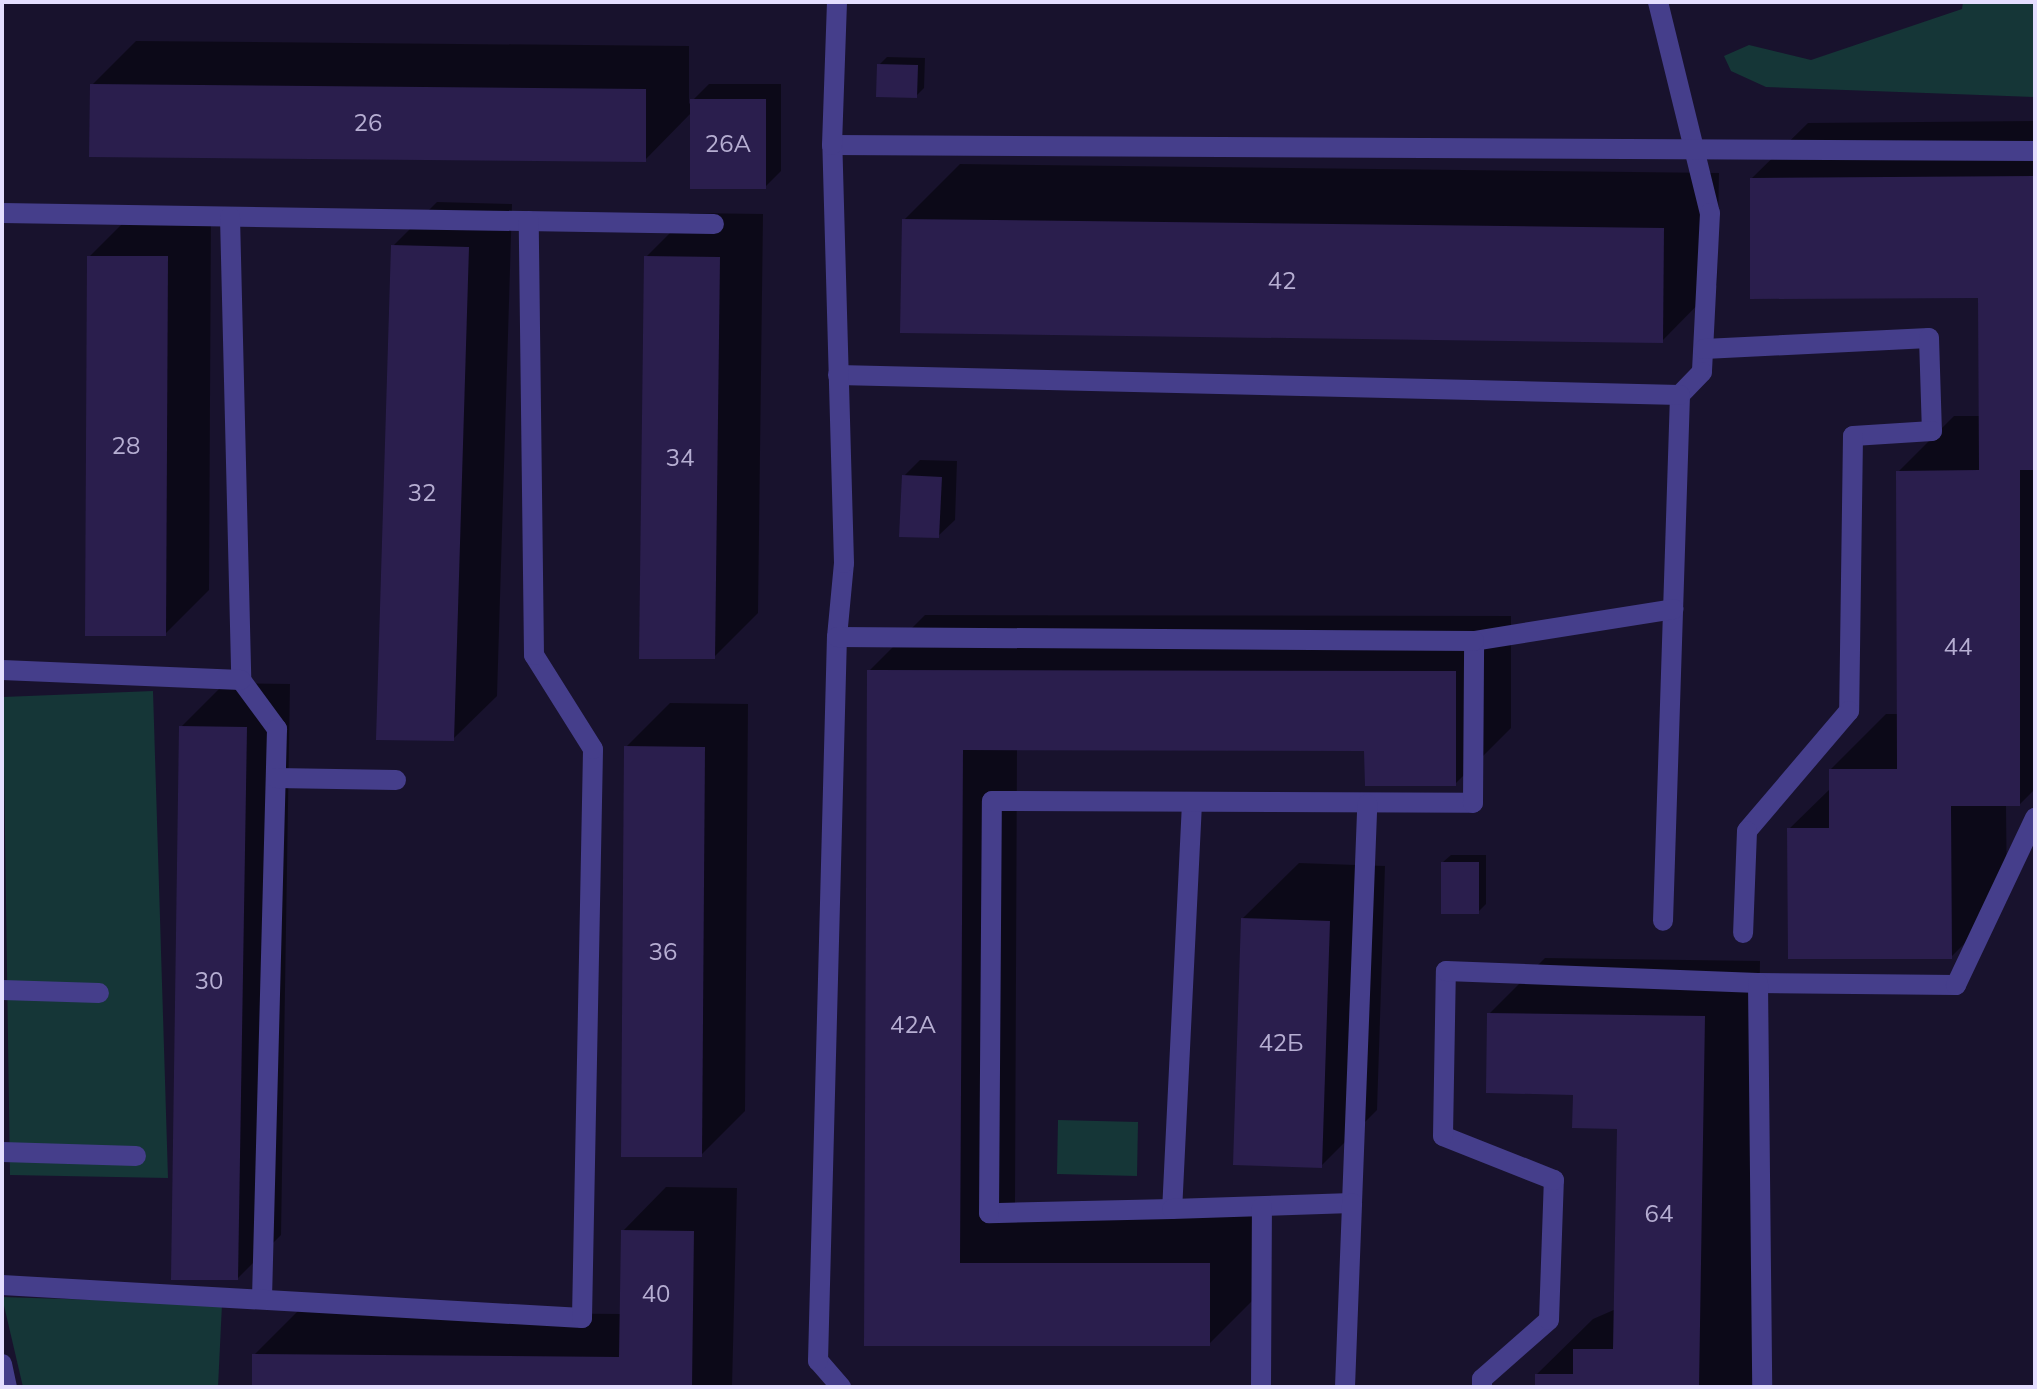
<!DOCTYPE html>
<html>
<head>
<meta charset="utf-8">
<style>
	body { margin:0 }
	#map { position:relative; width:2037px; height:1389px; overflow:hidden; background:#18122d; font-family:Mulish,sans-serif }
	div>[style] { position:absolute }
	.green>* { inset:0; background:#153637 }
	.shadow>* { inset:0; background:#0007 }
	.building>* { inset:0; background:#2a1e4d }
	.minor>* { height:20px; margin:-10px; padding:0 10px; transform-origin:10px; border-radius:10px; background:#453e8b }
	span { translate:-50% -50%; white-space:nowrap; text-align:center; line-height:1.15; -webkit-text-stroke:8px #18122d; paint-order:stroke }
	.number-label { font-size:24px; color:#b6aed2 }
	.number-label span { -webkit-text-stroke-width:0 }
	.frame { position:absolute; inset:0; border:4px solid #e4deff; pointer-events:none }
</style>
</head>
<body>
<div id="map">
	<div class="green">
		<div style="clip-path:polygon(1963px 2px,2035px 2px,2035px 97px,1766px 87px,1731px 71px,1724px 56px,1749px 45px,1811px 60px,1962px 9px)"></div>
		<div style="clip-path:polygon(153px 691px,168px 1178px,10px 1175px,3px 697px)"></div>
		<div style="clip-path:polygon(1058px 1120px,1138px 1122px,1137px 1176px,1057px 1174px)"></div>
		<div style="clip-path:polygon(2px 1297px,222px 1304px,218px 1387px,23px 1387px)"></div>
	</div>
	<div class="shadow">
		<div style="clip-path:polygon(136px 41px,689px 46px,689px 104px,709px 84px,781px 84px,781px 171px,765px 187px,692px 112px,645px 160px,92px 85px)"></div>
		<div style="clip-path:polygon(887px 57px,925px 58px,924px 88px,916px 96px,879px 65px)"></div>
		<div style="clip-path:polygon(2035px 121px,2035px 789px,2020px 804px,2006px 804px,2007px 901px,1951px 957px,1789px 829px,1831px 788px,1830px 770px,1886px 714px,1899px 714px,1898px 472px,1954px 416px,1981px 416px,1980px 296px,1752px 178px,1808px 123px)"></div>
		<div style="clip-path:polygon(960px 164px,1719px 173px,1717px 285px,1662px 341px,904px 220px)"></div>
		<div style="clip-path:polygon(437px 202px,512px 204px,497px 696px,453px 739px,393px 246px)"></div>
		<div style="clip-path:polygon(133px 213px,211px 213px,209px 590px,165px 634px,89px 257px)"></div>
		<div style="clip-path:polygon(690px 213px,763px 214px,758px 613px,714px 657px,646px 257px)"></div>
		<div style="clip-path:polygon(920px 460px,957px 461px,955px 520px,938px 536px,904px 476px)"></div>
		<div style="clip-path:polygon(925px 615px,1511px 616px,1511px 728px,1455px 784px,1366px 749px,1017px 748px,1015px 1208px,1265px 1208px,1265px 1288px,1209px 1344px,866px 1344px,869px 671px)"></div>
		<div style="clip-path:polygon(225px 683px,290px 684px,281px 1235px,238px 1278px,181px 727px)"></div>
		<div style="clip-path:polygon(670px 703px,748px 704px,745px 1111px,701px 1155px,626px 747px)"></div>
		<div style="clip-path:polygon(1451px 855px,1486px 855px,1486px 904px,1478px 912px,1443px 862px)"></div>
		<div style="clip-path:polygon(1299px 863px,1385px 866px,1377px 1110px,1321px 1166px,1243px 918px)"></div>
		<div style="clip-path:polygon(1545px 958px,1760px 961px,1754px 1387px,1537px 1387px,1537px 1374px,1593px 1319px,1616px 1309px,1619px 1127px,1489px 1014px)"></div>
		<div style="clip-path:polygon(666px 1187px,737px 1188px,732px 1387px,254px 1387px,254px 1355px,298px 1311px,621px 1314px,623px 1231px)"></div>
	</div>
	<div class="building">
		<div style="clip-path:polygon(877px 64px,918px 65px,917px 98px,876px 97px)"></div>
		<div style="clip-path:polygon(90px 84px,646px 89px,646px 162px,89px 157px)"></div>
		<div style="clip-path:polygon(690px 99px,766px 99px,766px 189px,690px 189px)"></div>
		<div style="clip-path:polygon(2035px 176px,2035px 470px,2020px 470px,2020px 806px,1951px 806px,1952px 959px,1788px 959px,1787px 828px,1829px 828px,1829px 769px,1897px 769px,1896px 471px,1979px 470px,1978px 298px,1750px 299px,1750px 178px)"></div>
		<div style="clip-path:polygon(902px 219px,1664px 228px,1663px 343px,900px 333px)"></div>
		<div style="clip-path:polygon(391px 245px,469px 247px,454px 741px,376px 740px)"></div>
		<div style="clip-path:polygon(87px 256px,168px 256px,166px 636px,85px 636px)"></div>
		<div style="clip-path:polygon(644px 256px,720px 257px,715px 659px,639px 659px)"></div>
		<div style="clip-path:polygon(902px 475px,942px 477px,939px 538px,899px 537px)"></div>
		<div style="clip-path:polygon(867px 670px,1456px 671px,1456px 786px,1365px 786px,1364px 751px,963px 750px,960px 1263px,1210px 1263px,1210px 1346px,864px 1346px)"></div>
		<div style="clip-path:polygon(179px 726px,247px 727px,238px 1280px,171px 1280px)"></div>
		<div style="clip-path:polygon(624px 746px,705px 747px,702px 1157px,621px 1157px)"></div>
		<div style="clip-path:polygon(1441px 862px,1479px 862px,1479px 914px,1441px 914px)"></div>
		<div style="clip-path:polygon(1241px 918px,1330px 921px,1322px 1168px,1233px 1165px)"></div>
		<div style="clip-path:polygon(1487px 1013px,1705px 1016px,1699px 1387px,1535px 1387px,1535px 1374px,1573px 1374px,1573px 1349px,1613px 1349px,1617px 1129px,1572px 1128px,1573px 1095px,1486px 1093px)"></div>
		<div style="clip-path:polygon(621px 1230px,694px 1231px,692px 1387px,252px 1387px,252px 1354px,619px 1357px)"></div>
	</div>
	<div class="minor">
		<div style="left:1658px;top:2px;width:217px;rotate:76.2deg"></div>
		<div style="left:1710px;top:213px;width:159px;rotate:92.9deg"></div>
		<div style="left:1702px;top:372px;width:32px;rotate:134deg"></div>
		<div style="left:1680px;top:395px;width:526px;rotate:91.85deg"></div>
		<div style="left:832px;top:145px;width:1203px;rotate:0.29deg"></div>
		<div style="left:2px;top:213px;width:712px;rotate:0.89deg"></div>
		<div style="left:230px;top:217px;width:463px;rotate:88.6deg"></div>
		<div style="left:241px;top:680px;width:61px;rotate:53.7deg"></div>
		<div style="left:277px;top:729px;width:568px;rotate:91.51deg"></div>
		<div style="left:1704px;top:349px;width:225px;rotate:-2.8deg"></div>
		<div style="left:1929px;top:338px;width:93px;rotate:88.2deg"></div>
		<div style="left:1932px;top:431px;width:79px;rotate:176.4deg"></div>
		<div style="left:1853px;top:436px;width:275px;rotate:90.8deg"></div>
		<div style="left:1849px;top:711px;width:157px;rotate:130.4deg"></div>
		<div style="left:1747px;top:831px;width:102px;rotate:92.2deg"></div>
		<div style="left:838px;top:375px;width:842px;rotate:1.36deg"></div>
		<div style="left:837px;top:637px;width:74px;rotate:-84.6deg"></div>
		<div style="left:844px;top:563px;width:418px;rotate:-91.6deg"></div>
		<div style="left:832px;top:145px;width:143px;rotate:-88deg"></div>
		<div style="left:2px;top:670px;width:239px;rotate:2.4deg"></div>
		<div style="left:276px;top:778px;width:120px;rotate:1deg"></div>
		<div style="left:1192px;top:803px;width:406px;rotate:92.8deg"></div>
		<div style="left:1172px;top:1209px;width:183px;rotate:178.7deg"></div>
		<div style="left:989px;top:1213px;width:412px;rotate:-89.6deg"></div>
		<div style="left:992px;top:801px;width:481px;rotate:0.2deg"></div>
		<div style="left:1473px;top:803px;width:162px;rotate:-89.6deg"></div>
		<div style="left:1474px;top:641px;width:202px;rotate:-9.1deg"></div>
		<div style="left:1758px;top:983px;width:198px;rotate:0.6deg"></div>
		<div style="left:1956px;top:985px;width:185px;rotate:-64.7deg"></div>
		<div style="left:2px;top:990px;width:97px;rotate:1.8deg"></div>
		<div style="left:2px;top:1152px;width:134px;rotate:1.7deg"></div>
		<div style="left:1172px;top:1209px;width:180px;rotate:-1.9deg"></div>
		<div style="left:1352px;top:1203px;width:399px;rotate:-87.8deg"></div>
		<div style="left:2px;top:1285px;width:581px;rotate:3.26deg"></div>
		<div style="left:582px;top:1318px;width:569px;rotate:-88.89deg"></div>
		<div style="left:593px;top:749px;width:111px;rotate:-122.1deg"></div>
		<div style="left:534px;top:655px;width:434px;rotate:-90.7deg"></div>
		<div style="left:2px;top:1364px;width:24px;rotate:78deg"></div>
		<div style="left:841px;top:1387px;width:35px;rotate:-131deg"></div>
		<div style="left:818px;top:1361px;width:724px;rotate:-88.5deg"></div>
		<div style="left:837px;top:637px;width:637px;rotate:0.36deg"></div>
		<div style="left:1261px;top:1387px;width:180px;rotate:-89.7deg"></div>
		<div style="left:1345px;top:1387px;width:184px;rotate:-87.8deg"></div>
		<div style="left:1482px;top:1387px;width:8px;rotate:-90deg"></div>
		<div style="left:1482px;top:1379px;width:89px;rotate:-41.4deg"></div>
		<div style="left:1549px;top:1320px;width:140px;rotate:-88deg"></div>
		<div style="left:1554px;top:1180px;width:119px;rotate:-158.4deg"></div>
		<div style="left:1443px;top:1136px;width:165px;rotate:-89deg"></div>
		<div style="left:1446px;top:971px;width:312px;rotate:2.2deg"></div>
		<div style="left:1758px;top:983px;width:404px;rotate:89.4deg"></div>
	</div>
	<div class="number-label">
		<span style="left:368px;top:123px">26</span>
		<span style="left:728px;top:144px">26А</span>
		<span style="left:1282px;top:281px">42</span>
		<span style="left:126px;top:446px">28</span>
		<span style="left:680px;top:458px">34</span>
		<span style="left:422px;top:493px">32</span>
		<span style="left:1958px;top:647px">44</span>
		<span style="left:663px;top:952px">36</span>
		<span style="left:209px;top:981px">30</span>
		<span style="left:913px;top:1025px">42А</span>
		<span style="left:1281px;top:1043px">42Б</span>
		<span style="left:1659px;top:1214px">64</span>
		<span style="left:656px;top:1294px">40</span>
	</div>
	<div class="frame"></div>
</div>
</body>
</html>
